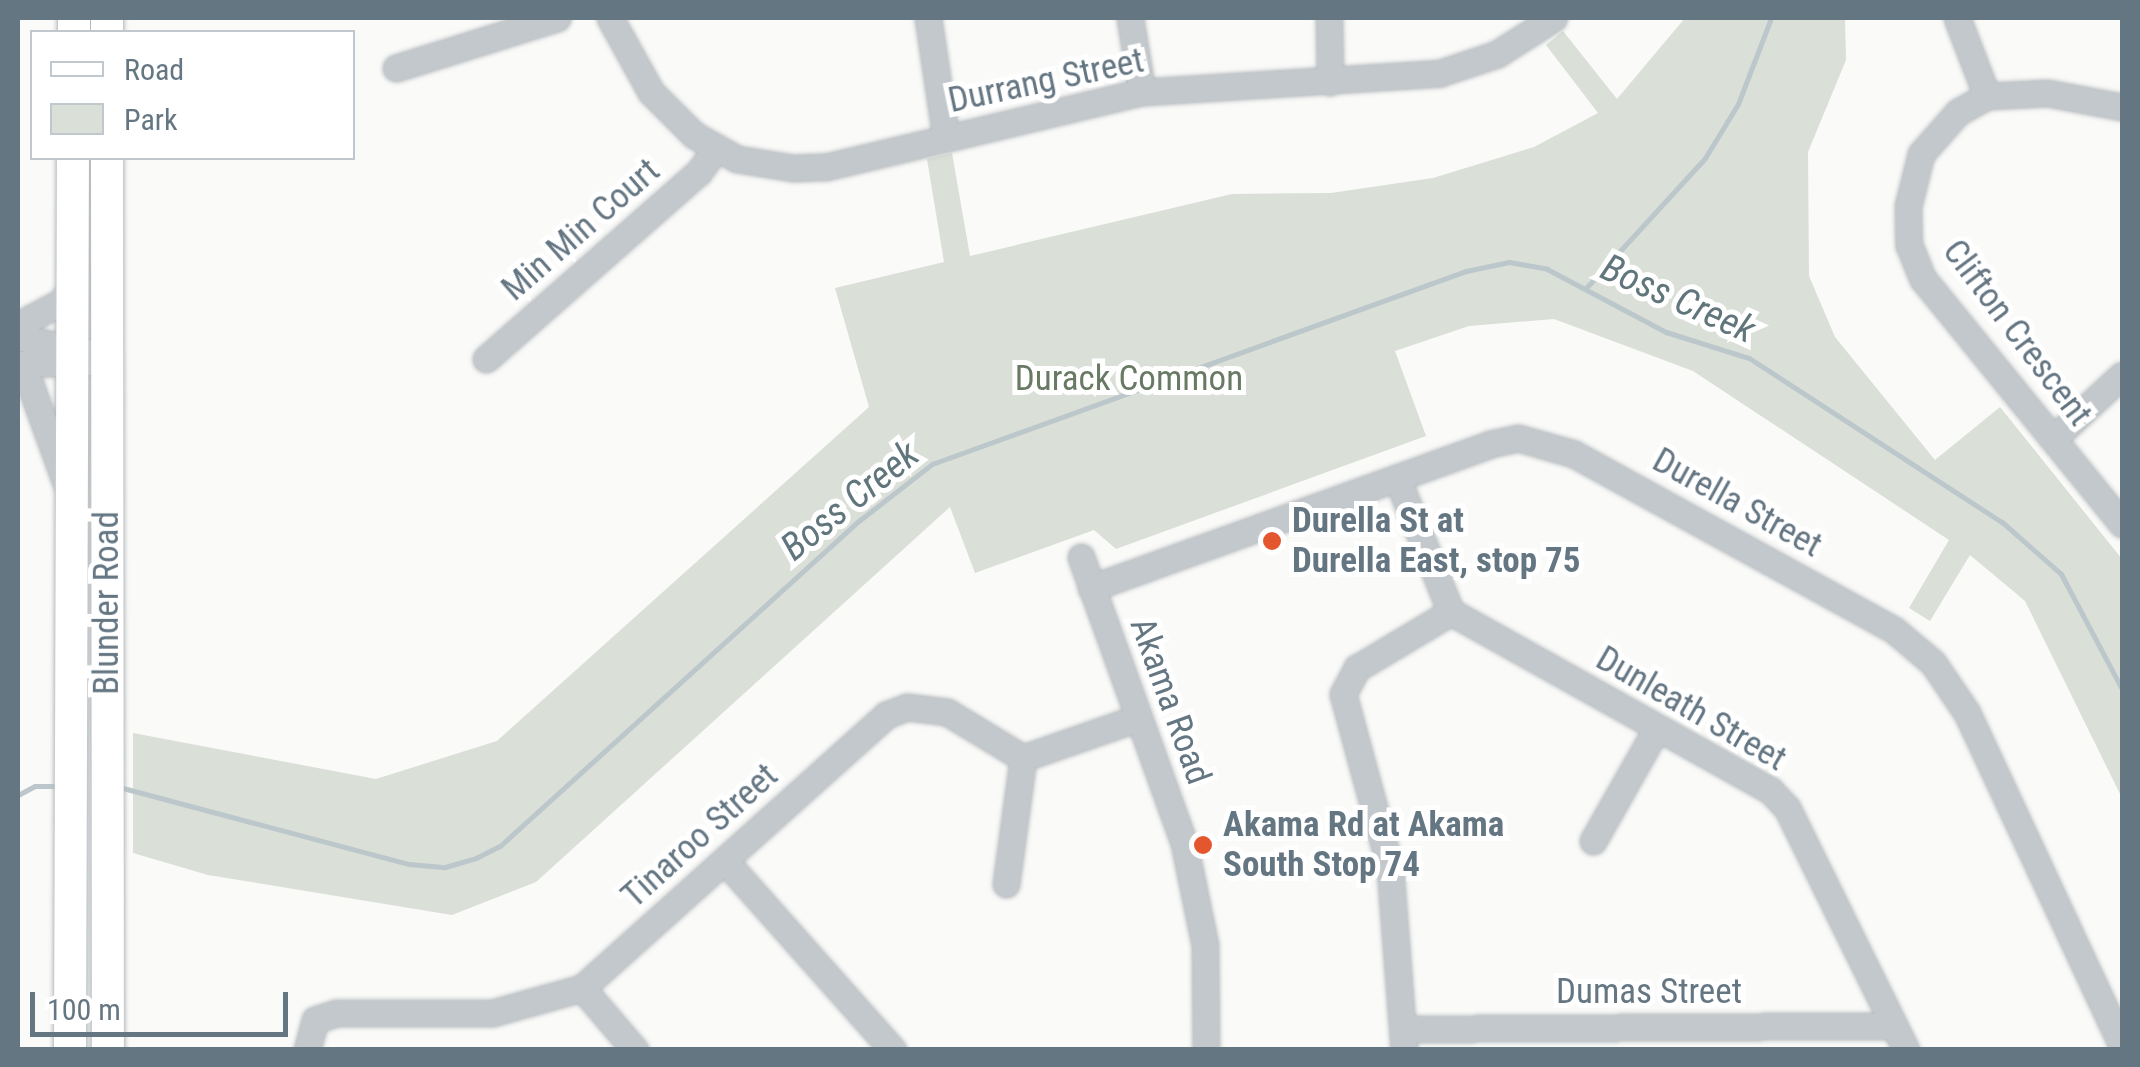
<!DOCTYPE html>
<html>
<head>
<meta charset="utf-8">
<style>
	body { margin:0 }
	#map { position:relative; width:2140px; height:1067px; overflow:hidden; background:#fafaf8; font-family:"Roboto Condensed",sans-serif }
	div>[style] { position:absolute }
	.green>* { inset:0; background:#dadfd7 }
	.stream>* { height:5px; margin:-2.5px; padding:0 2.5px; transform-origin:2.5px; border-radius:2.5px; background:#bbc7cb }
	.roads { filter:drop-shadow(0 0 2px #b5babe) drop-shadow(0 0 2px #b5babe) }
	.minor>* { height:25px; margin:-12.5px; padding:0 12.5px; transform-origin:12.5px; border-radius:12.5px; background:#c3c8cc }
	.major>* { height:32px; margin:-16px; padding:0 16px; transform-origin:16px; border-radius:16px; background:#fff }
	.dots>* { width:28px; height:28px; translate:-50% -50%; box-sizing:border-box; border:5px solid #fff; border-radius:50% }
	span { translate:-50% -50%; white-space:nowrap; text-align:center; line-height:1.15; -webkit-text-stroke:10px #fff; paint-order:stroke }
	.street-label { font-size:35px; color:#657683 }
	.park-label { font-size:35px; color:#687a64 }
	.poi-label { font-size:35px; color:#657683; font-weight:700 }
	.left { translate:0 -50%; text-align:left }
	.water-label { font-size:38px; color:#60757c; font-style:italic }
	.frame { position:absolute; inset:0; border:20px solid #657683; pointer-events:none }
	.legend { position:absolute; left:30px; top:30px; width:325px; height:130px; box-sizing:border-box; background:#fff; border:2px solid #c1c8cd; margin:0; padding:12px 18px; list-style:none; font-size:30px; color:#657683 }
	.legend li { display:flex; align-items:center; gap:20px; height:50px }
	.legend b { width:50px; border:2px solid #c1c8cd }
	.scale { position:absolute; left:30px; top:992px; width:258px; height:45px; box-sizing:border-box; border:5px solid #657683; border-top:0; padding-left:12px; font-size:30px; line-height:35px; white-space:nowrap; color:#657683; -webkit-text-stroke:8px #fff; paint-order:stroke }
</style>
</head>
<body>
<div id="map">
	<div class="green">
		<div style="clip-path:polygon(1685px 18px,1845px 18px,1846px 60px,1808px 152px,1809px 276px,1835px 337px,1935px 460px,2000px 407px,2122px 559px,2122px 798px,2025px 601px,1970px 555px,1930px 621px,1909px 608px,1949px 540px,1693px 371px,1554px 319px,1469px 326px,1395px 351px,1426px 436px,1116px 549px,1094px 530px,975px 573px,950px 507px,536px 882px,452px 915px,208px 875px,133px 853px,133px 733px,376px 779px,497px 741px,869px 407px,835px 288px,944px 262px,927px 159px,952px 153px,970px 256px,1232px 194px,1331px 193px,1433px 178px,1534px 147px,1598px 113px,1546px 45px,1563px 31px,1617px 99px)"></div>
	</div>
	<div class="stream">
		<div style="left:1586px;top:288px;width:176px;rotate:-47.5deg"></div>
		<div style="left:1705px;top:158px;width:63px;rotate:-58.6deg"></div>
		<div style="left:1738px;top:104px;width:92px;rotate:-69deg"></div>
		<div style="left:119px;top:787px;width:300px;rotate:14.9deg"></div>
		<div style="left:409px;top:864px;width:36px;rotate:5deg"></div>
		<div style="left:445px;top:867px;width:32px;rotate:-16deg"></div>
		<div style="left:476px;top:858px;width:27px;rotate:-27deg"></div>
		<div style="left:500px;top:846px;width:486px;rotate:-42.2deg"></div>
		<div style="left:860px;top:520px;width:91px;rotate:-37.9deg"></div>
		<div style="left:932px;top:464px;width:568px;rotate:-19.87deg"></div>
		<div style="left:1466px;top:271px;width:44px;rotate:-11.8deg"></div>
		<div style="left:1509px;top:262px;width:39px;rotate:10deg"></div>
		<div style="left:1547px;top:269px;width:135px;rotate:27.9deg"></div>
		<div style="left:1666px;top:332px;width:87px;rotate:17.4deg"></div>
		<div style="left:1749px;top:358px;width:302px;rotate:33deg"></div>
		<div style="left:2002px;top:522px;width:79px;rotate:41.4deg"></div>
		<div style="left:2061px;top:574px;width:130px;rotate:62.1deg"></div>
		<div style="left:18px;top:795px;width:19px;rotate:-28deg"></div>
		<div style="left:35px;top:786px;width:23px"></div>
	</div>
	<div class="roads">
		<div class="minor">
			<div style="left:610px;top:18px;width:85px;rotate:61deg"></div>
			<div style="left:651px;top:92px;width:61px;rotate:45deg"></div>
			<div style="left:694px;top:135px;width:49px;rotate:29.2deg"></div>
			<div style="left:737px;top:159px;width:57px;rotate:9.1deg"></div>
			<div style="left:793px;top:168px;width:33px;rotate:-2deg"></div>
			<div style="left:826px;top:167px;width:325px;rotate:-13.4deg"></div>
			<div style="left:1142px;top:92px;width:299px;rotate:-3.6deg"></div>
			<div style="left:1440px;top:73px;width:60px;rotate:-18.4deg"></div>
			<div style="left:1497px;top:54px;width:67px;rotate:-32.3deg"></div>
			<div style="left:928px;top:18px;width:121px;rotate:81.5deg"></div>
			<div style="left:1130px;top:18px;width:75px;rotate:80.8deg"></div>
			<div style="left:1329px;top:18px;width:64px;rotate:89.1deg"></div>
			<div style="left:1957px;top:18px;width:84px;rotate:69deg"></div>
			<div style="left:396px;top:68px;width:169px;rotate:-17.3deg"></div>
			<div style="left:2122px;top:107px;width:76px;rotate:-169.4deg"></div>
			<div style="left:2047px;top:93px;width:60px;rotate:177.1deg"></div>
			<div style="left:1987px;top:96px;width:33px;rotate:151deg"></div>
			<div style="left:1958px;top:112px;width:56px;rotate:131.4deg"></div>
			<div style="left:1921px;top:154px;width:54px;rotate:104deg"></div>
			<div style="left:1908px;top:206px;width:39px;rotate:89deg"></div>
			<div style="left:1909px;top:245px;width:37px;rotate:68deg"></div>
			<div style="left:1923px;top:279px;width:316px;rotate:50.9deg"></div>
			<div style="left:18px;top:325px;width:49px;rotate:-28.1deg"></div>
			<div style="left:61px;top:302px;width:21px;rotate:-55deg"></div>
			<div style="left:18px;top:337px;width:92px;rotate:12.5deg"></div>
			<div style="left:486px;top:359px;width:283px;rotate:-41.3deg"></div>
			<div style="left:699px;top:172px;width:28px;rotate:-55deg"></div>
			<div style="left:18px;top:364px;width:71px;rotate:-1.6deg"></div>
			<div style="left:18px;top:367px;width:21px;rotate:55deg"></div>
			<div style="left:30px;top:384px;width:109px;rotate:70.1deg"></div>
			<div style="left:2053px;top:439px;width:94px;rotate:-42.8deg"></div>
			<div style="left:1397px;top:478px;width:144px;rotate:68.1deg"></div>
			<div style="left:1451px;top:612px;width:365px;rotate:29.2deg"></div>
			<div style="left:1770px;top:790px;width:25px;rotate:47deg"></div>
			<div style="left:1787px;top:808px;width:270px;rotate:63.8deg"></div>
			<div style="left:1081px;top:557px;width:304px;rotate:70.2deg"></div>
			<div style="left:1184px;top:843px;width:104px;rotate:78.4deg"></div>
			<div style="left:1205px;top:945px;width:105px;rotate:89.5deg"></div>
			<div style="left:1091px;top:588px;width:424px;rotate:-19.8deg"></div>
			<div style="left:1490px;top:444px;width:29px;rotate:-12deg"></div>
			<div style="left:1518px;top:438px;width:58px;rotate:15.9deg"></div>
			<div style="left:1574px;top:454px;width:365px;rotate:28.8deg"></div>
			<div style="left:1894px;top:630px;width:51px;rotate:40.2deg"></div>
			<div style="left:1933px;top:663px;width:60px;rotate:55.8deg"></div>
			<div style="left:1967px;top:713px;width:367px;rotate:65deg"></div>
			<div style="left:1593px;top:841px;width:130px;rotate:-60.5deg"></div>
			<div style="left:725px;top:861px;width:253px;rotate:48.4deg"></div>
			<div style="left:1006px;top:884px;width:127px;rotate:-82.3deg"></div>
			<div style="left:582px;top:988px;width:82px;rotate:49.5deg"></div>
			<div style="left:1404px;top:1029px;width:490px;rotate:-0.4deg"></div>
			<div style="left:307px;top:1050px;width:31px;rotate:-75deg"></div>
			<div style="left:315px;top:1020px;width:22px;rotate:-18deg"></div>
			<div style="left:336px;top:1013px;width:156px"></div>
			<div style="left:492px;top:1013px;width:93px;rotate:-15.5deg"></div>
			<div style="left:582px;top:988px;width:409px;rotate:-41.9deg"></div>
			<div style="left:886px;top:715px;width:22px;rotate:-21deg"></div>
			<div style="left:907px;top:707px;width:40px;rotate:7.1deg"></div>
			<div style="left:947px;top:712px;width:89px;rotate:31.2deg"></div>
			<div style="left:1023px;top:758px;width:122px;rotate:-19.2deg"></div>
			<div style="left:1404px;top:1050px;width:184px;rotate:-94.4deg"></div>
			<div style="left:1390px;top:867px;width:179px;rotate:-105.2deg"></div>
			<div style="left:1343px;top:694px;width:30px;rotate:-62deg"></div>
			<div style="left:1357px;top:668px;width:109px;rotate:-30.8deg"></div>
		</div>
		<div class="major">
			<div style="left:107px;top:18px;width:14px;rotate:90deg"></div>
			<div style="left:74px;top:32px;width:14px;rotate:-90deg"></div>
			<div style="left:107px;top:158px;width:892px;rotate:89.94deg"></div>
			<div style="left:70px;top:1050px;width:892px;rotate:-89.81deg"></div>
		</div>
	</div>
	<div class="dots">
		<div style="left:1272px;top:541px;background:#e4572e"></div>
		<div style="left:1203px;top:845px;background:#e4572e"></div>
	</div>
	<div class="street-label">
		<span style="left:1046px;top:81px;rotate:-12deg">Durrang Street</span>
		<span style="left:581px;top:230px;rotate:-41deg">Min Min Court</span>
		<span style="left:2017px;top:333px;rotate:53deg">Clifton Crescent</span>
		<span style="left:1737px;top:503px;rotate:29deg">Durella Street</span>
		<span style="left:107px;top:603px;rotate:-90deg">Blunder Road</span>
		<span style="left:1170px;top:701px;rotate:70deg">Akama Road</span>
		<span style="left:1691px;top:709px;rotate:30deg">Dunleath Street</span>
		<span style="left:700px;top:836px;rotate:-42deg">Tinaroo Street</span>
		<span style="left:1649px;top:992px">Dumas Street</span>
	</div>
	<div class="park-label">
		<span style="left:1129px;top:379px">Durack Common</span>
	</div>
	<div class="poi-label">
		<span class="left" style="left:1292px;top:541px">Durella St at<br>Durella East, stop 75</span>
		<span class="left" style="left:1223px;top:845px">Akama Rd at Akama<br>South Stop 74</span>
	</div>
	<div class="water-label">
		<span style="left:1678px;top:299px;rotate:24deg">Boss Creek</span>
		<span style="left:850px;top:501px;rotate:-39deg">Boss Creek</span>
	</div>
	<div class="frame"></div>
	<ul class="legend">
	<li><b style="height:12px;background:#fff"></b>Road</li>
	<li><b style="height:28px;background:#dadfd7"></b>Park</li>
	</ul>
	<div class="scale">100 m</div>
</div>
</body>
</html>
